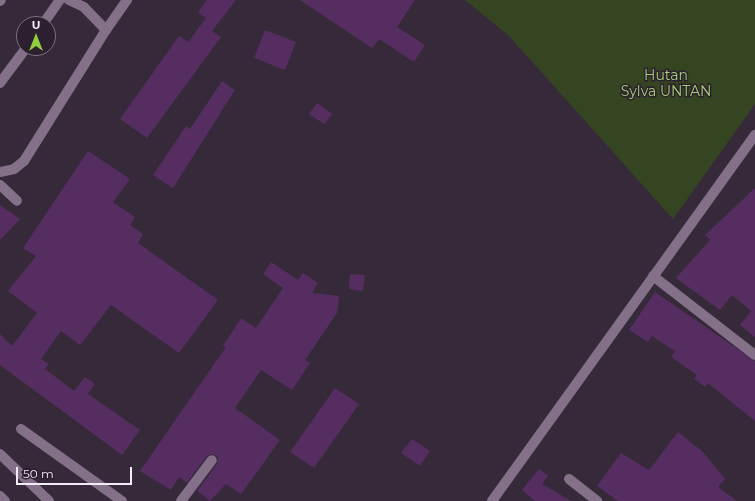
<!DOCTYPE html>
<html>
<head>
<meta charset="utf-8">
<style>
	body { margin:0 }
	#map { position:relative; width:755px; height:501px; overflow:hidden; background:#362a3a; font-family:Montserrat,sans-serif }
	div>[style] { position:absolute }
	.green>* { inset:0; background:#354521 }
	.building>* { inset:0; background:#552d61 }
	.minor>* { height:10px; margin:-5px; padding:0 5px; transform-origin:5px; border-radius:5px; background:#847189 }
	span { translate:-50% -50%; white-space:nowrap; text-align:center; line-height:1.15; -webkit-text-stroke:3px #2c2030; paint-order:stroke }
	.park-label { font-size:14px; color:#a6d075 }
	.north { position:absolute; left:16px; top:16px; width:40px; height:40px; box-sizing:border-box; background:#2c2030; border:1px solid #7c717f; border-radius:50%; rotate:0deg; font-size:11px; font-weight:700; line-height:16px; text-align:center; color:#f3ebf5 }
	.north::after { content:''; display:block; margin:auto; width:14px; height:18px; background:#93cd3e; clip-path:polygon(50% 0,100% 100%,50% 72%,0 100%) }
	.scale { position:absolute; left:16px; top:467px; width:116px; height:18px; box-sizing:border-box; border:2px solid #f3ebf5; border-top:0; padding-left:5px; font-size:12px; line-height:14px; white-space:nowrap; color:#f3ebf5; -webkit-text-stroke:3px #2c2030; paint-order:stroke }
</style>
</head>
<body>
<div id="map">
	<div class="green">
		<div style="clip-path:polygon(465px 0,755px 0,755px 104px,673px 219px,509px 36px)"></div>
	</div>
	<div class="building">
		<div style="clip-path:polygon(207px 0,236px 0,212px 31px,221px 37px,147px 138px,120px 119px,179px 36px,188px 42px,206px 18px,198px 12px)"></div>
		<div style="clip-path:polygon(300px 0,415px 0,397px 27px,425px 45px,414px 62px,379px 39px,372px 48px)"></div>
		<div style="clip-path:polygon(265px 30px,296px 42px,285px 70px,254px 58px)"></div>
		<div style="clip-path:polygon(222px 81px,235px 90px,173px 188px,153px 175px,186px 126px,190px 129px)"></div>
		<div style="clip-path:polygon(317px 103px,332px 114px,324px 124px,309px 114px)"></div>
		<div style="clip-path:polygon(88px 151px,130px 179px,113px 202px,135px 217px,130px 225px,143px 234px,138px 243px,218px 300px,179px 353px,111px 305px,80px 345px,61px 331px,41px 359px,49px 364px,45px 369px,74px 391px,85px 377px,95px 384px,88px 394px,140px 430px,122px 455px,0 365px,0 334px,12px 346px,37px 313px,8px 291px,36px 256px,23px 248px)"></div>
		<div style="clip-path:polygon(755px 188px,755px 337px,740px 325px,751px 311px,732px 295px,720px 310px,676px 278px,710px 240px,705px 235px)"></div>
		<div style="clip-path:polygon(0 205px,20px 219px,0 240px)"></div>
		<div style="clip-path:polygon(271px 262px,298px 280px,303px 273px,318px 283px,312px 293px,339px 296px,337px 313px,305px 360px,310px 363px,292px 390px,261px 370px,235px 408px,280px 440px,241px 494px,226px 484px,210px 501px,197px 491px,217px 464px,218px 457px,212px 454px,207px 456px,187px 483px,179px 477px,171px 490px,140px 471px,226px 347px,223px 346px,241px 318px,256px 328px,283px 288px,263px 274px)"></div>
		<div style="clip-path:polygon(350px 274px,365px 275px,363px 291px,349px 289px)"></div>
		<div style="clip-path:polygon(655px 292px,755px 361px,755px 421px,708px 383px,705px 387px,694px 379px,697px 375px,671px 357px,675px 351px,652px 336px,648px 342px,629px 330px)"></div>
		<div style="clip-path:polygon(335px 388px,359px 404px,314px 468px,290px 452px)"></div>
		<div style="clip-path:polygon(678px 432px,703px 452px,725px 479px,718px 487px,737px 501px,618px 501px,597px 486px,621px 453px,649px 470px)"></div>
		<div style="clip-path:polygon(412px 439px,430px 451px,420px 466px,401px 453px)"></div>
		<div style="clip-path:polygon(539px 469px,548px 476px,542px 484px,571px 501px,535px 501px,522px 490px)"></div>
	</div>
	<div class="minor">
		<div style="left:0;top:1px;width:1px;rotate:-45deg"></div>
		<div style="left:43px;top:24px;width:29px;rotate:-55deg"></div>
		<div style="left:106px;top:30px;width:37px;rotate:-55deg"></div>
		<div style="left:0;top:83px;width:44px;rotate:-53.4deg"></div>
		<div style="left:0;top:172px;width:14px;rotate:-12deg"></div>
		<div style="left:14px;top:169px;width:13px;rotate:-39deg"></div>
		<div style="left:24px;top:161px;width:155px;rotate:-58deg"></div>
		<div style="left:106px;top:30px;width:32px;rotate:-134deg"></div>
		<div style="left:84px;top:7px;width:17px;rotate:-155deg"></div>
		<div style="left:0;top:185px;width:23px;rotate:43deg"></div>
		<div style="left:653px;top:276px;width:129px;rotate:37.8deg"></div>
		<div style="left:21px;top:429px;width:124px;rotate:35.5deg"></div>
		<div style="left:0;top:454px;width:68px;rotate:43.8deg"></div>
		<div style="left:569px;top:479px;width:36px;rotate:38deg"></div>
		<div style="left:0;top:496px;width:7px;rotate:45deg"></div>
		<div style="left:181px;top:501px;width:51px;rotate:-52.9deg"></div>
		<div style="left:492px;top:501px;width:451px;rotate:-54.3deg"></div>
	</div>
	<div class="park-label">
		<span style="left:666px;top:83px">Hutan<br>Sylva UNTAN</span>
	</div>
	<div class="north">U</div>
	<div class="scale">50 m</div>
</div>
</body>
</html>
